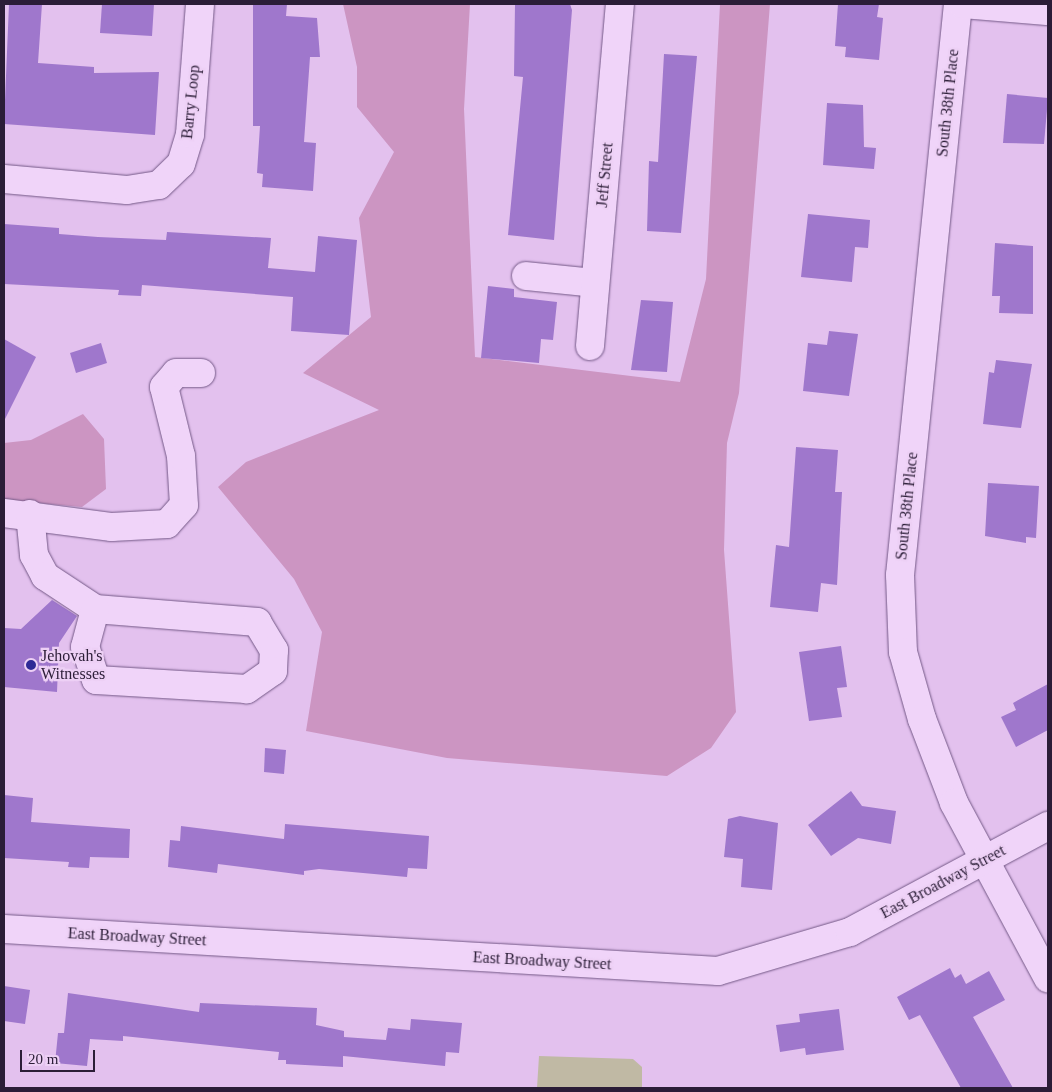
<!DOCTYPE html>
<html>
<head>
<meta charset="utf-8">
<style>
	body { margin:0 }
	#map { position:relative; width:1052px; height:1092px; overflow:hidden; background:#e3c1ee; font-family:"Times New Roman",serif }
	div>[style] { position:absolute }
	.green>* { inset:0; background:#cc95c2 }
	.water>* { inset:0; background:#c0b9a4 }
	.building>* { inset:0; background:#9f77cc }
	.roads { filter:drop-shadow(0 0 1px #745987) drop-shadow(0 0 1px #745987) }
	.minor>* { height:28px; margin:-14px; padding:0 14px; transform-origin:14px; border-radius:14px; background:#f0d4f9 }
	.dots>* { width:14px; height:14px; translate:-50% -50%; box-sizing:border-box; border:2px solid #edd0f5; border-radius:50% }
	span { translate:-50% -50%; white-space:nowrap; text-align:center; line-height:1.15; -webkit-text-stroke:4.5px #edd0f5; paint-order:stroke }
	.street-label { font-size:16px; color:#2b1d37 }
	.poi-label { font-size:16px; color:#2b1d37 }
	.left { translate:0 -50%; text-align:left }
	.frame { position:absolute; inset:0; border:5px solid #2b1d37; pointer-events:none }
	.scale { position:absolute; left:20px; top:1050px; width:75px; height:22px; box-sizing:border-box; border:2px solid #2b1d37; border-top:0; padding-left:6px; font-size:15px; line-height:18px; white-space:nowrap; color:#2b1d37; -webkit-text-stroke:4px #edd0f5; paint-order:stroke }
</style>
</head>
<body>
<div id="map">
	<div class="green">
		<div style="clip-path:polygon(343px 4px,470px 4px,464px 109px,475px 357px,680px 382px,706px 279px,720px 4px,770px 4px,739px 393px,727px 443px,724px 550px,736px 712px,711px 748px,667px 776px,447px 758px,306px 731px,322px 632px,294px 579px,218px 487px,246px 462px,379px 410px,303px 373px,371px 317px,359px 218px,394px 152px,357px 107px,357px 67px)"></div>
		<div style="clip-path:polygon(83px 414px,104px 439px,106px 489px,82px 507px,4px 500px,4px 443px,31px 440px)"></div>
	</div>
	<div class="water">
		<div style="clip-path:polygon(539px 1056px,633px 1059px,642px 1067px,642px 1088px,537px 1088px)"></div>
	</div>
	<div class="building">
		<div style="clip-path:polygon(9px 4px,42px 4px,38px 63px,94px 67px,94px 73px,159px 72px,155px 135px,4px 124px)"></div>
		<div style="clip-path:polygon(102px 4px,154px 4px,152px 36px,100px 33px)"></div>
		<div style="clip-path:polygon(253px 4px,287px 4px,286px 16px,317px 18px,320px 57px,310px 57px,304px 142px,316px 143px,313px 191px,262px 187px,263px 174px,257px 173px,260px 126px,253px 126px)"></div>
		<div style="clip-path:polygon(515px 4px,570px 4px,572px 10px,554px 240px,508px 235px,523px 77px,514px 76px)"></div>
		<div style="clip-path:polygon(838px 4px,879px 4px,877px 17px,883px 18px,879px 60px,845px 57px,846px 47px,835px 46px)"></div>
		<div style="clip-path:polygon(664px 54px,697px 56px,681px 233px,647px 231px,649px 161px,658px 162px)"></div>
		<div style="clip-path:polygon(1007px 94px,1048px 98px,1044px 144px,1003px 143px)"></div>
		<div style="clip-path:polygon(827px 103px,863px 105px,864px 147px,876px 148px,874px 169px,823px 165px)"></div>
		<div style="clip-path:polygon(808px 214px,870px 220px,868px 248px,855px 247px,852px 282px,801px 277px)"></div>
		<div style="clip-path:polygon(4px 224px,59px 228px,59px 234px,98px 237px,166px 240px,167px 232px,271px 238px,268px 268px,315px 272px,318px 236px,357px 240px,349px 335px,291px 331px,293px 297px,142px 285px,141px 296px,118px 295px,119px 290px,4px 284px)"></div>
		<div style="clip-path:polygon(995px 243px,1033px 246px,1033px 314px,999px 313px,1000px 296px,992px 296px)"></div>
		<div style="clip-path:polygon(488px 286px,514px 289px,514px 297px,557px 302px,553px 340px,541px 339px,539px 363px,481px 358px)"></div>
		<div style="clip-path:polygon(641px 300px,673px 302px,667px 372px,631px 370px)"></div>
		<div style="clip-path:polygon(829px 331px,858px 334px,849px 396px,803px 391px,808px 343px,827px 345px)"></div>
		<div style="clip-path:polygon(4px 339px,36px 357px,4px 421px)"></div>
		<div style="clip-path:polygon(101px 343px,107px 363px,76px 373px,70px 353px)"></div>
		<div style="clip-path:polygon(996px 360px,1032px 364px,1021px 428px,983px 424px,989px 372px,994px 373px)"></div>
		<div style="clip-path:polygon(796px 447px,838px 450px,835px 492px,842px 492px,837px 585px,821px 583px,818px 612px,770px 607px,776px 545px,789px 547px)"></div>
		<div style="clip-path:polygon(988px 483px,1039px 486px,1036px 538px,1026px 537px,1026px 543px,985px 536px)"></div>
		<div style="clip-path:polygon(52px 600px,77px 616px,59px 643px,57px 692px,4px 687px,4px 628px,21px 629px)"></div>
		<div style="clip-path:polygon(841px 646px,847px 687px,837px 688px,842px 717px,809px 721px,799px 652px)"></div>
		<div style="clip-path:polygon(1048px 684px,1048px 730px,1016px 747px,1001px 717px,1016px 710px,1013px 703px)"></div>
		<div style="clip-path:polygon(265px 748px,286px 750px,284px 774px,264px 772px)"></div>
		<div style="clip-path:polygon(851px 791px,862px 806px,896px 811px,891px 844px,858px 838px,831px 856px,808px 825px)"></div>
		<div style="clip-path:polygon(4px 795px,33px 798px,31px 822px,130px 829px,129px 858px,90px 857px,89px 868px,68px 867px,69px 862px,4px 858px)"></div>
		<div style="clip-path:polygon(740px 816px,778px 823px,772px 890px,741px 887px,743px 859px,724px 857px,728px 819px)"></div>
		<div style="clip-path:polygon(285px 824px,429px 836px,427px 869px,408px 868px,407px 877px,319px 869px,304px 871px,304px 875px,218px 864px,217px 873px,168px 867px,170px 840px,180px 841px,181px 826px,284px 839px)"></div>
		<div style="clip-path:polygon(950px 968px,955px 978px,961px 974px,966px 984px,989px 971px,1005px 1000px,973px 1017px,1013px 1088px,961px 1088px,920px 1015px,909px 1020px,897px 997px)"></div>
		<div style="clip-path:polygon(4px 986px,30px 990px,25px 1024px,4px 1021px)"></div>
		<div style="clip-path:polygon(68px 993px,199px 1012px,200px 1003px,317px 1008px,316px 1025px,344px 1031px,344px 1037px,386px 1040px,388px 1028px,410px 1030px,411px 1019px,462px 1023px,459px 1053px,446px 1052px,445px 1066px,343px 1056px,343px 1067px,286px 1064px,286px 1060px,278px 1060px,279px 1052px,123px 1036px,123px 1041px,90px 1039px,87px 1066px,55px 1063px,58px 1033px,64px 1033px)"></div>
		<div style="clip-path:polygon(839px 1009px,844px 1050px,806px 1055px,805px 1048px,780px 1052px,776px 1025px,800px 1022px,799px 1014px)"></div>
	</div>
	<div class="roads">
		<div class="minor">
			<div style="left:958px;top:4px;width:574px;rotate:95.8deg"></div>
			<div style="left:900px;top:575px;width:77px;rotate:87.8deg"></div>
			<div style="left:903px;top:652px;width:70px;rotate:74.2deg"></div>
			<div style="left:922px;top:719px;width:90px;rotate:69.1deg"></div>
			<div style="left:954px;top:803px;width:199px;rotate:61.8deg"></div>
			<div style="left:962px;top:4px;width:86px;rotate:4.7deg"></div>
			<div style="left:4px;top:179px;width:123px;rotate:5.1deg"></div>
			<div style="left:127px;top:190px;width:32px;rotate:-9deg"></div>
			<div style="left:159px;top:185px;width:30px;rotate:-44deg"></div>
			<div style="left:181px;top:164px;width:31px;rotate:-73deg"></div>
			<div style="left:190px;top:134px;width:130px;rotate:-85.6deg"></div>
			<div style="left:526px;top:276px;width:69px;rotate:5.8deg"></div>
			<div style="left:590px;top:346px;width:343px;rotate:-85deg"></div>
			<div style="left:4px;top:513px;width:109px;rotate:7.4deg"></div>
			<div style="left:112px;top:527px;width:55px;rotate:-3.1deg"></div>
			<div style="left:167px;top:524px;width:25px;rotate:-48deg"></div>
			<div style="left:184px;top:505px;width:49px;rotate:-93.5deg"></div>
			<div style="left:181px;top:456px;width:71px;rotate:-103.8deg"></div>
			<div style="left:164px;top:387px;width:18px;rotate:-49deg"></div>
			<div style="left:176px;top:373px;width:25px"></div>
			<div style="left:30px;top:514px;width:41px;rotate:84.4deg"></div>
			<div style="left:34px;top:555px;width:24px;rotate:62deg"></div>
			<div style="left:45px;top:576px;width:60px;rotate:33.4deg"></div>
			<div style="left:95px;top:609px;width:163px;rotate:4.6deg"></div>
			<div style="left:257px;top:622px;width:33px;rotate:59deg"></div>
			<div style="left:274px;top:650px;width:21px;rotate:93deg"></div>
			<div style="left:273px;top:671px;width:32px;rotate:145deg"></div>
			<div style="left:247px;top:689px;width:151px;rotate:-176.6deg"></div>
			<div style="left:96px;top:680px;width:35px;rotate:-108deg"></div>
			<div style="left:85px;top:647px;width:39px;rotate:-75deg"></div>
			<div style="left:4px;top:929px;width:715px;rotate:3.37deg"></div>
			<div style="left:718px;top:971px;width:138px;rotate:-16.5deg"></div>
			<div style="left:850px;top:932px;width:225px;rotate:-28.2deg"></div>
		</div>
	</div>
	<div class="dots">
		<div style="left:31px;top:665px;background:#2e2996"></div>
	</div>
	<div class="street-label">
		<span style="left:191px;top:102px;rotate:-84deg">Barry Loop</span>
		<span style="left:948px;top:103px;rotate:-84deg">South 38th Place</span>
		<span style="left:605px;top:175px;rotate:-85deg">Jeff Street</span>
		<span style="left:907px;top:506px;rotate:-84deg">South 38th Place</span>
		<span style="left:943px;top:882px;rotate:-28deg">East Broadway Street</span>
		<span style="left:137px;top:937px;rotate:3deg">East Broadway Street</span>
		<span style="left:542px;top:961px;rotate:3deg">East Broadway Street</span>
	</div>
	<div class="poi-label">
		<span class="left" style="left:41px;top:665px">Jehovah's<br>Witnesses</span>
	</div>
	<div class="frame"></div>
	<div class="scale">20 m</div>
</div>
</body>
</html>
